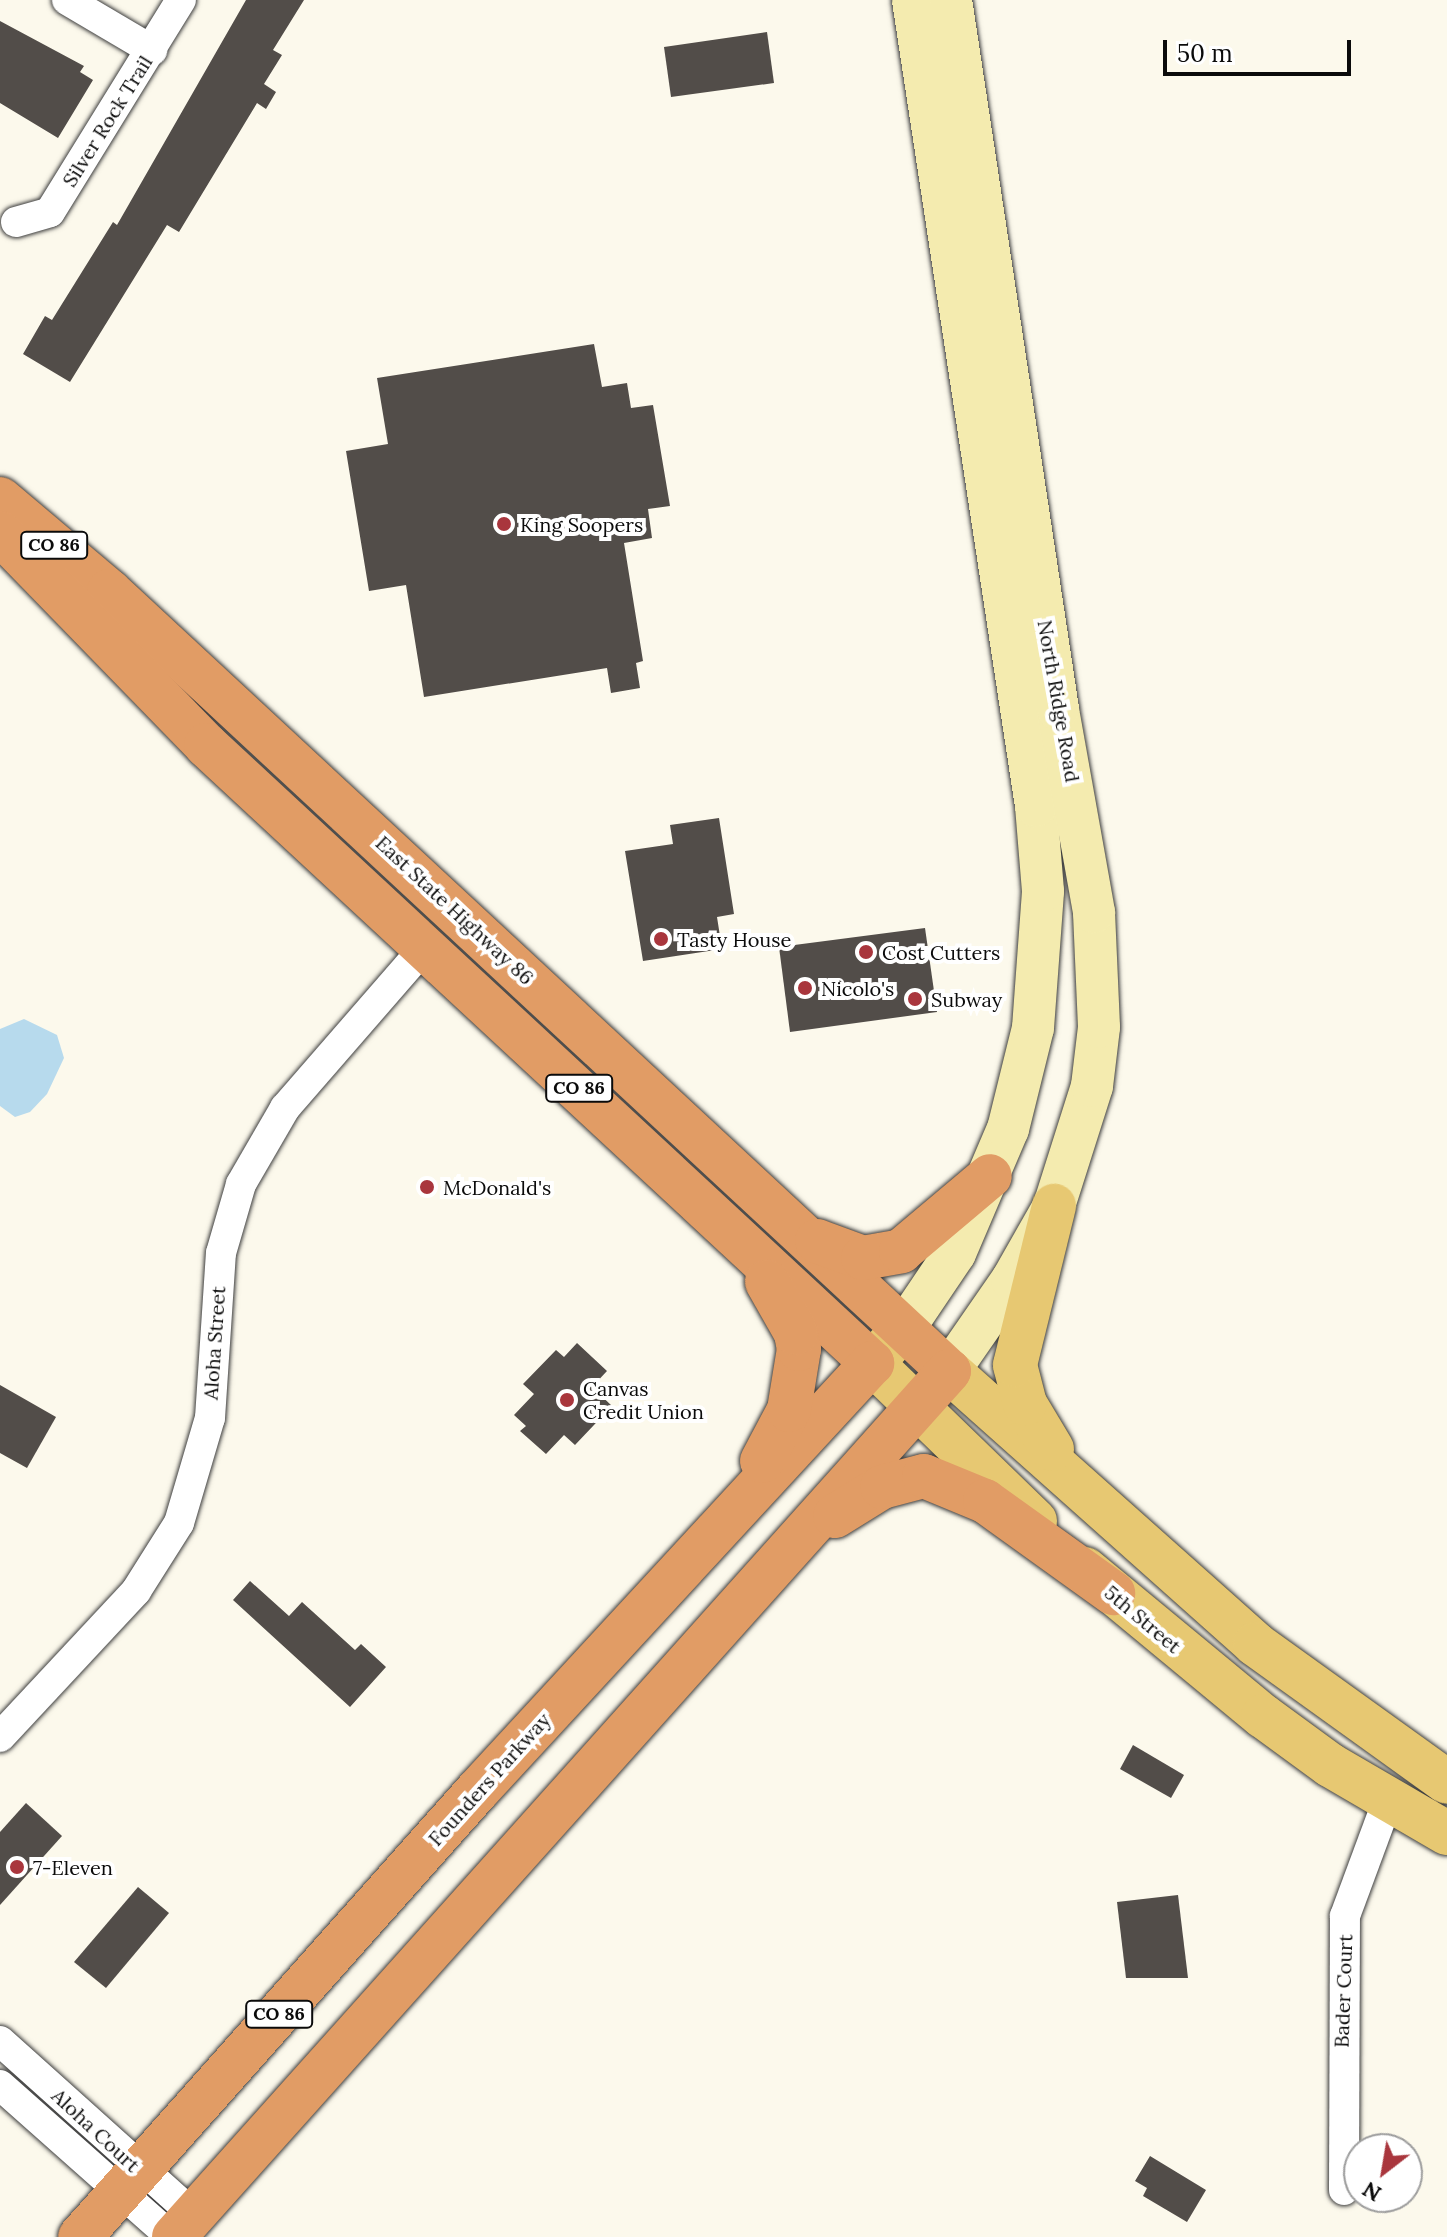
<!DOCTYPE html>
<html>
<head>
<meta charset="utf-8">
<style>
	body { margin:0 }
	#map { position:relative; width:1447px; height:2237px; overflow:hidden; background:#fcf9ec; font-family:Lora,serif }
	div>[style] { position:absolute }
	.water>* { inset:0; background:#b7daed }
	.building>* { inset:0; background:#524d49 }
	.roads { filter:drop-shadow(0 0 2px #3e3e3e) drop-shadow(0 0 2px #3e3e3e) }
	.street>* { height:30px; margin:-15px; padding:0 15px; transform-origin:15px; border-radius:15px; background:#fff }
	.secondary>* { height:42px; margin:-21px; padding:0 21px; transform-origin:21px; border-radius:21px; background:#f4ebaf }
	.primary>* { height:44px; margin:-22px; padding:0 22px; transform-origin:22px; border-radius:22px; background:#e7c872 }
	.highway>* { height:44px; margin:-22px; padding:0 22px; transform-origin:22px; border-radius:22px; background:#e19c65 }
	.dots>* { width:22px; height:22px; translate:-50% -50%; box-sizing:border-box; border:4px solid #fff; border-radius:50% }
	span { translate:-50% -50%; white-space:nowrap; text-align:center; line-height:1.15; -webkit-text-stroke:8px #fff; paint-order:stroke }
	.shield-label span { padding:2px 6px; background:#fff; border:2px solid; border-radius:6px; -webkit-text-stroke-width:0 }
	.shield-label { font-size:18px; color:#0b0b0b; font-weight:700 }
	.street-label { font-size:20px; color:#0b0b0b }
	.poi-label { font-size:20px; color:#0b0b0b }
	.left { translate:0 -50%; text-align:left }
	.north { position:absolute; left:1343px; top:2133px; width:80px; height:80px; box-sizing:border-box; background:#fff; border:2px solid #9d9d9d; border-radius:50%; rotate:211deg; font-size:22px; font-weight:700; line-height:32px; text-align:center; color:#0b0b0b }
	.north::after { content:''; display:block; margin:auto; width:28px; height:36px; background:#a9363d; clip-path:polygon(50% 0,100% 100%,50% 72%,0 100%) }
	.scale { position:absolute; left:1163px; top:40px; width:188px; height:36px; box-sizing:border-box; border:4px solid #0b0b0b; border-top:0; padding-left:10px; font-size:24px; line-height:28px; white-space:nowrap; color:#0b0b0b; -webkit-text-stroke:6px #fff; paint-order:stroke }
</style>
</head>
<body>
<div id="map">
	<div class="water">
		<div style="clip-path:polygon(24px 1019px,57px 1035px,64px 1058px,47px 1094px,30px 1112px,15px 1117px,0 1106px,0 1029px)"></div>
	</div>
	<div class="building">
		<div style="clip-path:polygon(246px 0,304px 0,273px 50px,282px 55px,264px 84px,276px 92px,266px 109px,257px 103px,179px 232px,167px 225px,70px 382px,23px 354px,45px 316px,52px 320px,113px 222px,117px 225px)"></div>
		<div style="clip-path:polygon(0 21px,84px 66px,80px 72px,93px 80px,58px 138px,0 103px)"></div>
		<div style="clip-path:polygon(767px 32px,774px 83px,671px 97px,664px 47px)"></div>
		<div style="clip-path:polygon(594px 344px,602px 387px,627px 383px,631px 408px,653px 405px,670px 506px,648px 509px,652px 538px,624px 543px,643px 661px,636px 663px,640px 688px,611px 693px,607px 668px,424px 697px,406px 585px,369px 591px,346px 451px,388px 444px,377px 378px)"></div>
		<div style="clip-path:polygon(719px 818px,734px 914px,717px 917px,722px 949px,643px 961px,625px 851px,673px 844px,670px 825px)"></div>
		<div style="clip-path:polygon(925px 928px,937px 1012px,790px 1032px,779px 947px)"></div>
		<div style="clip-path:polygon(577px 1343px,607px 1371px,592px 1387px,612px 1406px,575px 1445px,564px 1435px,546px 1454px,520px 1431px,526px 1426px,514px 1415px,534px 1394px,523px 1384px,556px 1350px,564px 1357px)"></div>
		<div style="clip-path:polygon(0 1385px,56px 1417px,27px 1468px,0 1453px)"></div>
		<div style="clip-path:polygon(250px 1581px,289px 1616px,302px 1602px,355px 1650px,361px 1644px,386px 1667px,350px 1707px,233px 1600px)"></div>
		<div style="clip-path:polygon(1133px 1745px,1184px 1775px,1171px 1798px,1120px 1769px)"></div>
		<div style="clip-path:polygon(26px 1803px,62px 1836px,0 1905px,0 1832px)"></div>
		<div style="clip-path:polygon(138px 1887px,169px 1913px,106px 1988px,74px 1962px)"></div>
		<div style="clip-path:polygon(1178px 1895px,1188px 1978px,1126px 1978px,1117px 1902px)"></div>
		<div style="clip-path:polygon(1150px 2156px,1206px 2190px,1187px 2222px,1143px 2196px,1147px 2188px,1135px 2181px)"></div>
	</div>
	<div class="roads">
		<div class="street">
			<div style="left:67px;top:0;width:99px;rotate:30.5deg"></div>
			<div style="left:16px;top:222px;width:35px;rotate:-16deg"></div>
			<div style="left:50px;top:212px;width:249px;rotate:-58.3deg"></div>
			<div style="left:0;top:1737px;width:200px;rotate:-47deg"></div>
			<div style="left:136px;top:1591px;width:80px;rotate:-57.7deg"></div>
			<div style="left:179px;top:1523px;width:109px;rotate:-73.6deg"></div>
			<div style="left:210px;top:1418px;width:165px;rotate:-86.2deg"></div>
			<div style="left:221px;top:1253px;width:72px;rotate:-73.8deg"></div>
			<div style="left:241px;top:1184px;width:88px;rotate:-59.9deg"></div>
			<div style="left:285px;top:1108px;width:215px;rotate:-49deg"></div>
			<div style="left:0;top:2041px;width:261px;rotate:41.9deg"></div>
			<div style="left:0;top:2085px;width:229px;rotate:41.6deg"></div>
			<div style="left:1344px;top:2190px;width:274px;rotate:-89.8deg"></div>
			<div style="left:1345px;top:1916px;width:124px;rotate:-69.7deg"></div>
		</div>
		<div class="secondary">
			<div style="left:905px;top:1327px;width:89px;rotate:-56deg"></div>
			<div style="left:955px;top:1253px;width:135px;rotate:-66.9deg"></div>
			<div style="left:1008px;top:1129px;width:104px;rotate:-76.1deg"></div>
			<div style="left:1033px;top:1028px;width:137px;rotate:-85.8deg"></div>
			<div style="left:1043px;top:891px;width:85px;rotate:-94.7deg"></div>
			<div style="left:1036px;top:806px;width:815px;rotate:-98.68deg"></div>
			<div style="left:949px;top:1371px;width:111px;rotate:-55.3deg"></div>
			<div style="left:1012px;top:1280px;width:85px;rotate:-60.4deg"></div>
			<div style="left:1054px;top:1206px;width:126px;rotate:-72.4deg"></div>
			<div style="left:1092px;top:1086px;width:59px;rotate:-83.2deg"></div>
			<div style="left:1099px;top:1027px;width:115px;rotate:-92.5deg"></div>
			<div style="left:1094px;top:912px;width:206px;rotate:-100.1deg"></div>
			<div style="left:1058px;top:709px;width:717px;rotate:-98.58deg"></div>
		</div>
		<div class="primary">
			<div style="left:896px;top:1337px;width:35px;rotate:133deg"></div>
			<div style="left:872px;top:1363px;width:227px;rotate:44.1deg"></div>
			<div style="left:949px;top:1371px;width:410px;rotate:41.7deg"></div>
			<div style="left:1255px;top:1644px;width:236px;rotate:35.7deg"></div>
			<div style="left:1052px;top:1449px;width:52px;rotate:-121deg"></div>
			<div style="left:1025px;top:1404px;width:40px;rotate:-104.4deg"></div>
			<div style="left:1015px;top:1365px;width:164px;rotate:-76.2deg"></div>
			<div style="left:1085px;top:1569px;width:231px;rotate:39.6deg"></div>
			<div style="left:1263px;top:1716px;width:83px;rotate:36.2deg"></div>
			<div style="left:1330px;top:1765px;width:135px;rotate:30.2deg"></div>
		</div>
		<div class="highway">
			<div style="left:0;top:499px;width:143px;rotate:40.2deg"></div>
			<div style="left:109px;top:591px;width:1146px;rotate:42.88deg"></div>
			<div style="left:949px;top:1371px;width:1162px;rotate:131.83deg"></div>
			<div style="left:0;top:533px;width:296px;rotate:45.8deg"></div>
			<div style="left:206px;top:745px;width:909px;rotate:42.86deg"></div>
			<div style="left:872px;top:1363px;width:582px;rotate:132.7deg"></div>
			<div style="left:477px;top:1791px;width:597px;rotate:131.67deg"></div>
			<div style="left:817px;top:1241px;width:49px;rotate:20.3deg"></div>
			<div style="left:863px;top:1258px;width:39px;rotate:-10deg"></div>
			<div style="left:901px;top:1251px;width:116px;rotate:-40.1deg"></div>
			<div style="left:762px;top:1461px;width:58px;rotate:-62.1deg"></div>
			<div style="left:789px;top:1410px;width:62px;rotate:-80.7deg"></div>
			<div style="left:799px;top:1349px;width:16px;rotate:-101deg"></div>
			<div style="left:796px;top:1333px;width:59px;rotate:-119.6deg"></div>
			<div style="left:835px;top:1516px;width:55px;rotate:-31.7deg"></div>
			<div style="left:882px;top:1487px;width:43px;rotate:-14.7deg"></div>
			<div style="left:924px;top:1476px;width:66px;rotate:22.3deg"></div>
			<div style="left:985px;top:1501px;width:158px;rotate:35.7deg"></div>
		</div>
	</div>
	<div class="dots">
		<div style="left:504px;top:524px;background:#a9363d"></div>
		<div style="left:661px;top:939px;background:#a9363d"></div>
		<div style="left:866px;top:952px;background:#a9363d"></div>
		<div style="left:805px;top:988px;background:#a9363d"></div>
		<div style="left:915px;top:999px;background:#a9363d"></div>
		<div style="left:427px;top:1187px;background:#a9363d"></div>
		<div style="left:567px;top:1400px;background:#a9363d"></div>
		<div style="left:17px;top:1867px;background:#a9363d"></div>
	</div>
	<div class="shield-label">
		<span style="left:54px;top:545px">CO 86</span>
		<span style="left:579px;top:1088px">CO 86</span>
		<span style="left:279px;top:2014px">CO 86</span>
	</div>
	<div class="street-label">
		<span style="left:107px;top:121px;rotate:-58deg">Silver Rock Trail</span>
		<span style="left:1059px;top:701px;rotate:80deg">North Ridge Road</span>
		<span style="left:455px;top:910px;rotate:43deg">East State Highway 86</span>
		<span style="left:214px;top:1343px;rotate:-86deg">Aloha Street</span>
		<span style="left:1143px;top:1619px;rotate:40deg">5th Street</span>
		<span style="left:489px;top:1779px;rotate:-48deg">Founders Parkway</span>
		<span style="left:1343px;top:1991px;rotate:-88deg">Bader Court</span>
		<span style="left:96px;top:2130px;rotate:43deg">Aloha Court</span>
	</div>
	<div class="poi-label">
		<span class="left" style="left:520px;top:524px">King Soopers</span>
		<span class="left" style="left:677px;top:939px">Tasty House</span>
		<span class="left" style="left:882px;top:952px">Cost Cutters</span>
		<span class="left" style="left:821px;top:988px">Nicolo's</span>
		<span class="left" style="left:931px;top:999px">Subway</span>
		<span class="left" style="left:443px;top:1187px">McDonald's</span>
		<span class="left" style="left:583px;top:1400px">Canvas<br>Credit Union</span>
		<span class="left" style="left:33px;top:1867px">7-Eleven</span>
	</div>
	<div class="north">N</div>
	<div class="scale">50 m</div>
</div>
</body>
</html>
